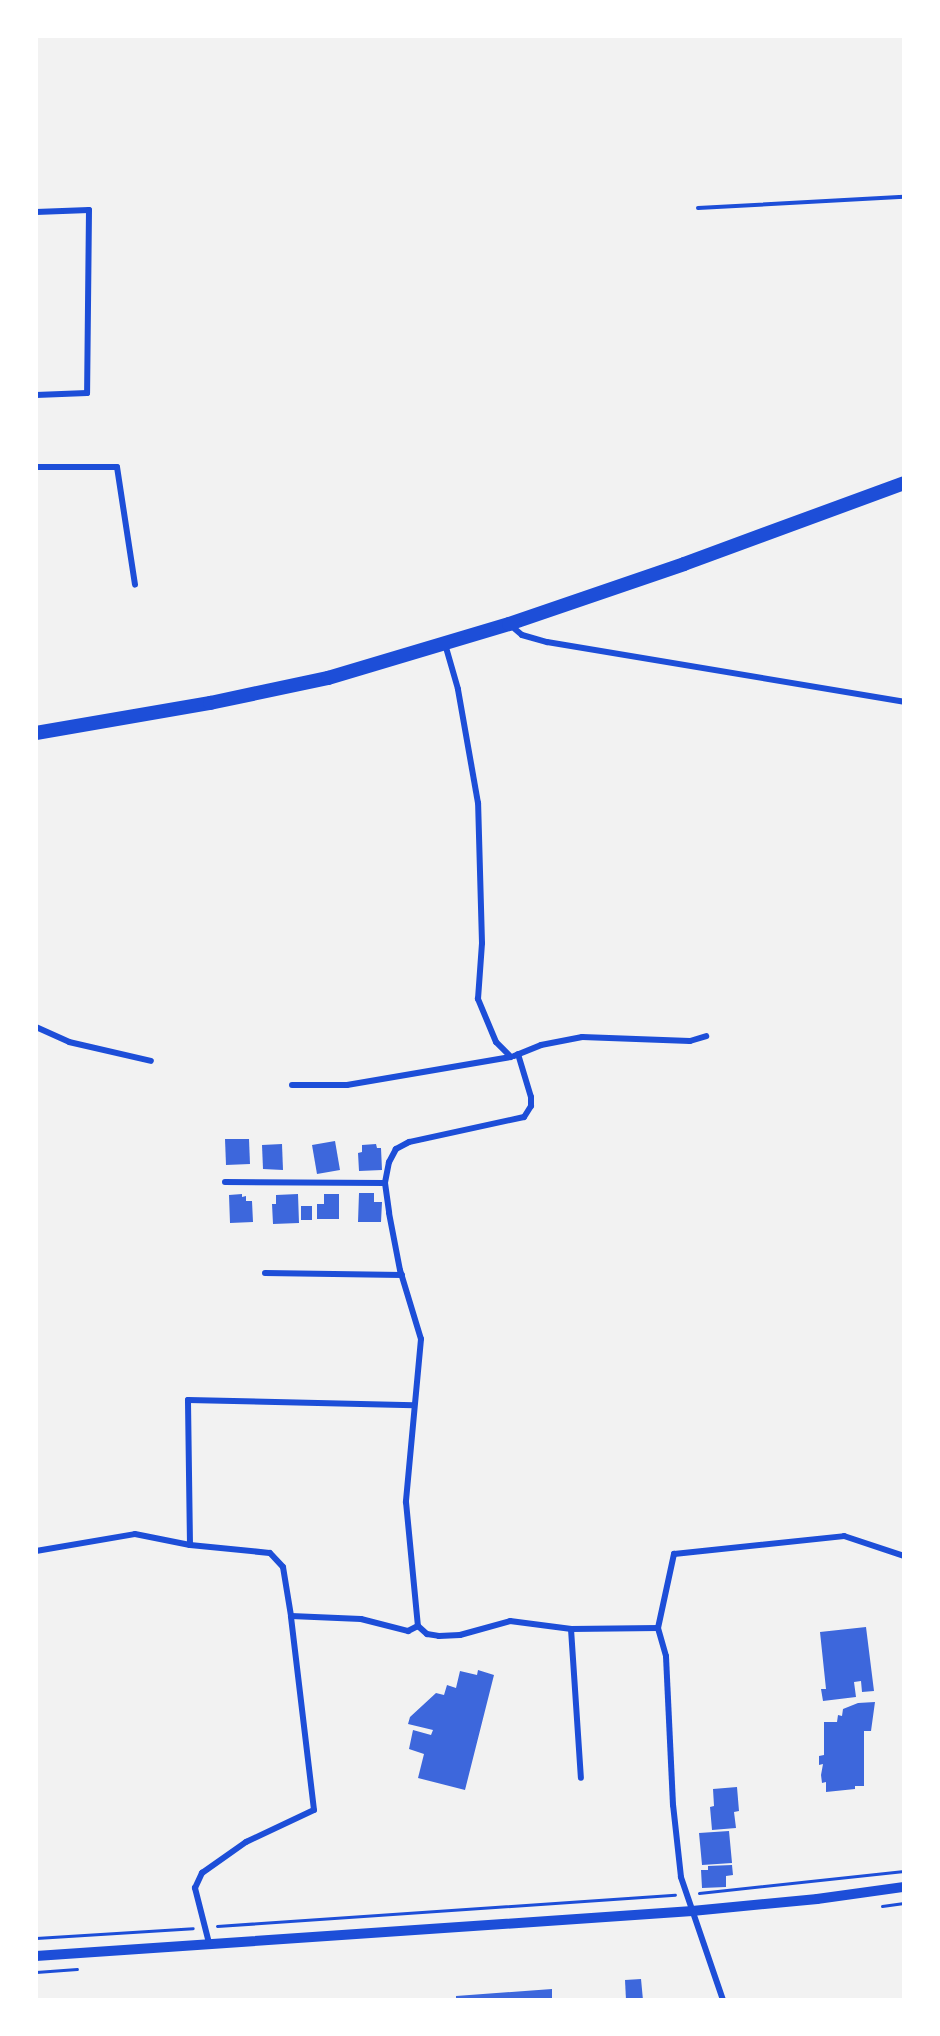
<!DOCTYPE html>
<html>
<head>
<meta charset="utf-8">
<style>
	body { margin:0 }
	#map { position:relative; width:940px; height:2036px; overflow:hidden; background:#f2f2f2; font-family:"Exo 2",sans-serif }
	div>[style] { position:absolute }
	.building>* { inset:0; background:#3d67dc }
	.path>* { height:3px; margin:-1.5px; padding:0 1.5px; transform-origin:1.5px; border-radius:1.5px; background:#1d4ed8 }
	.service>* { height:4px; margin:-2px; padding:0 2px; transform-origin:2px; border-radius:2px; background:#1d4ed8 }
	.minor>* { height:6px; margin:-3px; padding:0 3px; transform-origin:3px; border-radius:3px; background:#1d4ed8 }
	.tertiary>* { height:10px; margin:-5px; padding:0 5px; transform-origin:5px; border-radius:5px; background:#1d4ed8 }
	.trunk>* { height:14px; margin:-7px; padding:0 7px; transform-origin:7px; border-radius:7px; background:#1d4ed8 }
	span { translate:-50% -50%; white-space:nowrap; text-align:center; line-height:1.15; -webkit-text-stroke:6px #fff; paint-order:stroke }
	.frame { position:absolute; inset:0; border:38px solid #fff; pointer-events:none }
</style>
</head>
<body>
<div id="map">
	<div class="building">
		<div style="clip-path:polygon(225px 1139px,249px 1139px,250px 1164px,226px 1165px)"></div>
		<div style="clip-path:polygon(335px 1141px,340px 1170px,317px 1174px,312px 1145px)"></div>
		<div style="clip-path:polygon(282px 1144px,283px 1170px,263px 1169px,262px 1145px)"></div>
		<div style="clip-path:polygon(376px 1144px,377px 1148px,381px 1148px,382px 1170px,359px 1171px,358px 1153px,362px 1152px,362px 1145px)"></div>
		<div style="clip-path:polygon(359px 1193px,374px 1193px,374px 1202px,382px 1202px,381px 1222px,358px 1222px)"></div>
		<div style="clip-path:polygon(242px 1194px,242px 1197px,246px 1196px,246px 1201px,252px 1201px,253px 1222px,230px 1223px,229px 1195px)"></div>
		<div style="clip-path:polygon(298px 1194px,299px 1223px,273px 1224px,272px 1204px,276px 1204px,276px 1195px)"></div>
		<div style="clip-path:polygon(324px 1194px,339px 1194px,339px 1219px,317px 1219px,317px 1204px,324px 1204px)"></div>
		<div style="clip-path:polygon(301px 1206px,312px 1206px,312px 1220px,301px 1220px)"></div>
		<div style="clip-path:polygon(866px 1627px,874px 1691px,862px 1692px,861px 1681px,854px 1682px,856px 1697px,823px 1701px,821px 1689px,826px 1689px,820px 1632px)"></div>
		<div style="clip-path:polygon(478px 1670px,494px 1675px,465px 1790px,418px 1778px,424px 1754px,409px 1749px,413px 1730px,431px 1735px,433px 1730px,408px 1724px,410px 1717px,436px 1693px,444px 1695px,447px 1685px,456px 1688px,460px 1671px,477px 1675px)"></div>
		<div style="clip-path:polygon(875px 1702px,871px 1731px,864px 1731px,864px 1786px,855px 1786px,855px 1789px,826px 1792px,826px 1782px,822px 1783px,821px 1775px,823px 1764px,819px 1765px,819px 1756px,824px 1755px,824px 1722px,837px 1722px,838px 1715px,842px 1716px,843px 1709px,858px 1703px)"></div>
		<div style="clip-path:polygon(737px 1787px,739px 1811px,734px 1812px,736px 1828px,712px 1830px,710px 1807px,714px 1806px,713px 1789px)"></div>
		<div style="clip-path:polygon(729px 1831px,732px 1863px,702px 1865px,699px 1833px)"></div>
		<div style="clip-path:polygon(732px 1865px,733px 1875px,726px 1876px,726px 1887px,702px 1888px,701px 1870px,708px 1870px,708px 1866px)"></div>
		<div style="clip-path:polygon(641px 1979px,643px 2000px,626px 2000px,625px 1980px)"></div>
		<div style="clip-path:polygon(552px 1989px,552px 2000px,456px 2000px,456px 1996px)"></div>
	</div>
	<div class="path">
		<div style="left:699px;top:1893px;width:206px;rotate:-6.1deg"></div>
		<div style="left:882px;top:1906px;width:22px;rotate:-8deg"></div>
		<div style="left:217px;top:1926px;width:459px;rotate:-3.9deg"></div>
		<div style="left:36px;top:1938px;width:157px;rotate:-3.6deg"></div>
		<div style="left:36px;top:1972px;width:41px;rotate:-4.2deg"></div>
	</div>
	<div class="service">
		<div style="left:698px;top:208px;width:206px;rotate:-3.1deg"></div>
	</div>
	<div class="minor">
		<div style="left:36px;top:212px;width:53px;rotate:-2.2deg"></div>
		<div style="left:89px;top:210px;width:183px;rotate:90.6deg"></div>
		<div style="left:87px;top:393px;width:51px;rotate:177.8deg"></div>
		<div style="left:36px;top:467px;width:81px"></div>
		<div style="left:117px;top:467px;width:119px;rotate:81.3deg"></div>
		<div style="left:509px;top:624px;width:17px;rotate:40deg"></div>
		<div style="left:522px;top:635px;width:26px;rotate:16deg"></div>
		<div style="left:547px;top:642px;width:362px;rotate:9.5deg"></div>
		<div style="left:36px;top:1027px;width:36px;rotate:24deg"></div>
		<div style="left:69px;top:1042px;width:84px;rotate:13deg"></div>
		<div style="left:518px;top:1054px;width:45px;rotate:73.2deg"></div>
		<div style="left:531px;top:1097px;width:9px;rotate:90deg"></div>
		<div style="left:531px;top:1106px;width:13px;rotate:122deg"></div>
		<div style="left:524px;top:1117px;width:118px;rotate:167.7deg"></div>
		<div style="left:409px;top:1142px;width:15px;rotate:152deg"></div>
		<div style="left:396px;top:1149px;width:15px;rotate:118deg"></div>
		<div style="left:389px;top:1162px;width:21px;rotate:101deg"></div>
		<div style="left:385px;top:1183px;width:30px;rotate:82deg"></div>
		<div style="left:389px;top:1213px;width:58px;rotate:79.1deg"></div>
		<div style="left:400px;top:1270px;width:72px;rotate:73.1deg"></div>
		<div style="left:421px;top:1339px;width:164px;rotate:95.3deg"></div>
		<div style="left:406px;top:1502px;width:125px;rotate:84.5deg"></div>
		<div style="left:418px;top:1626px;width:12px;rotate:42deg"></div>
		<div style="left:427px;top:1634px;width:12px;rotate:9deg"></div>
		<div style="left:439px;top:1636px;width:21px;rotate:-3deg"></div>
		<div style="left:460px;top:1635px;width:52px;rotate:-15.6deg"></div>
		<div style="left:510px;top:1621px;width:62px;rotate:7.5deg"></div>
		<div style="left:571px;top:1629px;width:87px;rotate:-0.7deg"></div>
		<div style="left:514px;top:1056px;width:29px;rotate:-22deg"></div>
		<div style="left:541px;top:1045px;width:42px;rotate:-11deg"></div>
		<div style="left:582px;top:1037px;width:108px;rotate:2.1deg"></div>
		<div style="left:690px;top:1041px;width:17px;rotate:-17deg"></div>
		<div style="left:292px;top:1085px;width:55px"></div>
		<div style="left:347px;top:1085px;width:166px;rotate:-9.7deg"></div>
		<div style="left:511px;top:1057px;width:21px;rotate:-135deg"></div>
		<div style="left:496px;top:1042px;width:47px;rotate:-112.7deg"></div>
		<div style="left:478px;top:999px;width:56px;rotate:-85.9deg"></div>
		<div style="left:482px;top:943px;width:140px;rotate:-91.6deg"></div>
		<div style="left:478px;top:803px;width:116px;rotate:-100deg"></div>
		<div style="left:458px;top:689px;width:47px;rotate:-106.1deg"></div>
		<div style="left:225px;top:1182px;width:160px;rotate:0.4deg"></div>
		<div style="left:265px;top:1273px;width:137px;rotate:0.8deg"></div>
		<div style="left:190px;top:1545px;width:80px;rotate:5.7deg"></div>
		<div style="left:270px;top:1553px;width:19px;rotate:47deg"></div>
		<div style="left:283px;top:1567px;width:50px;rotate:80.7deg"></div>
		<div style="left:36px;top:1551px;width:100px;rotate:-9.7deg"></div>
		<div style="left:135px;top:1534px;width:56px;rotate:11.3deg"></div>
		<div style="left:190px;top:1545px;width:145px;rotate:-90.8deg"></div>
		<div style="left:188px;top:1400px;width:226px;rotate:1.3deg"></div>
		<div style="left:571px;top:1629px;width:149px;rotate:86.2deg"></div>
		<div style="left:209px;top:1943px;width:57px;rotate:-104.3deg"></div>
		<div style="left:195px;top:1888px;width:17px;rotate:-65deg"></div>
		<div style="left:202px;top:1873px;width:54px;rotate:-35.2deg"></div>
		<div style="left:246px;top:1842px;width:75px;rotate:-25.2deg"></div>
		<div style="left:314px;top:1810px;width:195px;rotate:-96.8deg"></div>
		<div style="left:291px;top:1616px;width:70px;rotate:2.5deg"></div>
		<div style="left:361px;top:1619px;width:49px;rotate:14.3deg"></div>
		<div style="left:408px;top:1631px;width:11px;rotate:-27deg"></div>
		<div style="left:723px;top:2000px;width:130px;rotate:-108.9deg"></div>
		<div style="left:681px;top:1877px;width:72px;rotate:-96.3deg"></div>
		<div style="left:673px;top:1805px;width:149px;rotate:-92.7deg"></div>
		<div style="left:666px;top:1656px;width:29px;rotate:-106deg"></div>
		<div style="left:658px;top:1628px;width:76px;rotate:-77.8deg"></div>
		<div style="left:674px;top:1554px;width:171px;rotate:-6deg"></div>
		<div style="left:844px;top:1536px;width:63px;rotate:18.4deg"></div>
	</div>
	<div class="tertiary">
		<div style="left:36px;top:1956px;width:658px;rotate:-3.92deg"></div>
		<div style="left:692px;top:1911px;width:126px;rotate:-5.5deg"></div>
		<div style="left:817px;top:1899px;width:88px;rotate:-7.9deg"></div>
	</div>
	<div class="trunk">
		<div style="left:36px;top:733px;width:177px;rotate:-9.8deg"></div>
		<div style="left:210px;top:703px;width:121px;rotate:-12deg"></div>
		<div style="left:328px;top:678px;width:189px;rotate:-16.6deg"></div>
		<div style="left:509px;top:624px;width:185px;rotate:-18.9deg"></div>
		<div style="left:684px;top:564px;width:234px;rotate:-20.2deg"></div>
	</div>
	<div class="frame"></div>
</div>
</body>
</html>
